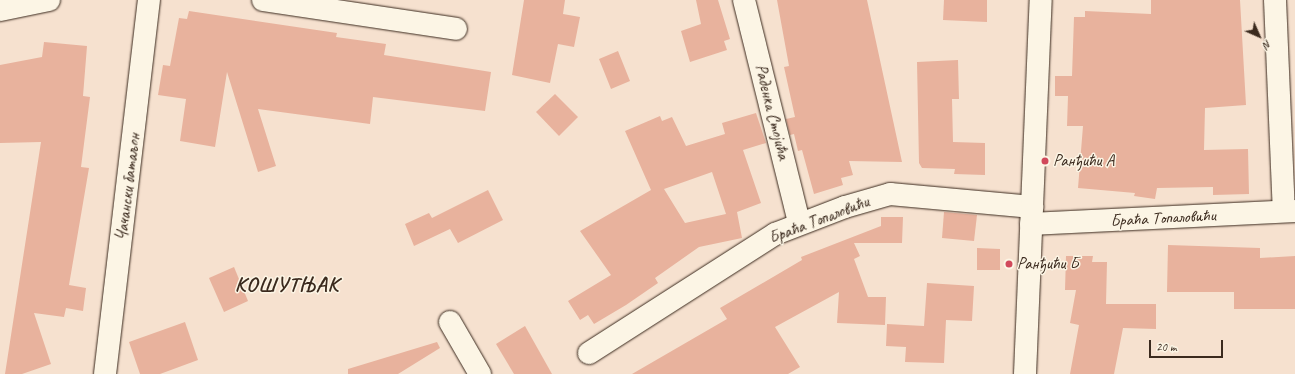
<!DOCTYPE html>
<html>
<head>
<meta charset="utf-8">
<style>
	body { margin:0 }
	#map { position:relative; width:1295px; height:374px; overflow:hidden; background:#f6e1cf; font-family:Caveat,sans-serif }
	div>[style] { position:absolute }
	.building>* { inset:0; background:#e8b29d }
	.roads { filter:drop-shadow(0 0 1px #3b2a1e) drop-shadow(0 0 1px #3b2a1e) }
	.street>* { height:22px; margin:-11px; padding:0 11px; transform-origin:11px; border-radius:11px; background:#fcf5e5 }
	.secondary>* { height:22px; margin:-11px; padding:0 11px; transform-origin:11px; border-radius:11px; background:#fcf5e5 }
	.dots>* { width:11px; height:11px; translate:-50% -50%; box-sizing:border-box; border:2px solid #fcf5e5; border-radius:50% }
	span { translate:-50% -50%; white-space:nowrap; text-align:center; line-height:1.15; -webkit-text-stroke:3px #fcf5e5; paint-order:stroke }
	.street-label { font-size:17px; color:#3b2a1e }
	.poi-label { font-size:17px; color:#3b2a1e }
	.left { translate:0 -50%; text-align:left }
	.district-label { font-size:21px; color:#3b2a1e; font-weight:700; letter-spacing:1px }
	.north { position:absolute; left:1239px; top:16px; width:40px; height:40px; -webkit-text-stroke:3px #fcf5e5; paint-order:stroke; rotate:135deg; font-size:11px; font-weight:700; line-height:16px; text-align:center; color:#3b2a1e }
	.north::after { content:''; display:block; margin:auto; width:14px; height:18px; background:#3b2a1e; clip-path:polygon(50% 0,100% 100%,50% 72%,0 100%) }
	.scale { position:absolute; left:1149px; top:340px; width:74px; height:18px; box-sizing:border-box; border:2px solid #3b2a1e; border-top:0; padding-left:5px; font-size:12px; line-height:14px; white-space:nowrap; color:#3b2a1e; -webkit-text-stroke:3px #fcf5e5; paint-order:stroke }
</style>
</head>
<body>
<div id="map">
	<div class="building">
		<div style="clip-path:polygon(524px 0,565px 0,563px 14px,580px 17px,574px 47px,558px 44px,550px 83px,512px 75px)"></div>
		<div style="clip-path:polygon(696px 0,718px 0,730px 39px,724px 41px,727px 50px,690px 62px,681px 31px,701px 24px)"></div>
		<div style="clip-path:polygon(777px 0,867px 0,902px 162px,849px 161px,853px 175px,841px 178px,843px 185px,814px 194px,802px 150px,798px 151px,794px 134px,790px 135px,786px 119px,795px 117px,784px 67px,789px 66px)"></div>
		<div style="clip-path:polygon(944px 0,987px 0,987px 22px,943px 20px)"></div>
		<div style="clip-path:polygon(1151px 0,1240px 0,1246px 105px,1205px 108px,1204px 150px,1248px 149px,1249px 194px,1213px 195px,1213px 187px,1157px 188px,1155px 199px,1134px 196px,1135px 193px,1078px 188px,1083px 126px,1067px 126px,1068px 96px,1055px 96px,1055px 76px,1072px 76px,1074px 17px,1085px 17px,1085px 11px,1151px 14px)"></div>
		<div style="clip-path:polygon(189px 11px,337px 33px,336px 37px,386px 44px,384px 55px,491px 72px,485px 111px,373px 97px,370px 124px,258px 109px,276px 166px,258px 172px,227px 72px,215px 147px,180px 141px,186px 99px,158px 95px,163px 65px,170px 66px,179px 18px,187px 19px)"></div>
		<div style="clip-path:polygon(44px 42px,87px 46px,83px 96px,90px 97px,81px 167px,89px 168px,69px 285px,86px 288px,83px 311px,66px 308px,64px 317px,34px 313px,51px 364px,22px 374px,5px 374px,41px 142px,0 143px,0 65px,42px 57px)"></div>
		<div style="clip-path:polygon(618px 51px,630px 81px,611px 89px,599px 59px)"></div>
		<div style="clip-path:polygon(958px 60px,959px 99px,952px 99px,953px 142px,985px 143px,985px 175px,954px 174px,955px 169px,922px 168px,919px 163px,917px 62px)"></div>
		<div style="clip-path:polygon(555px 94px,578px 117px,559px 136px,536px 112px)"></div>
		<div style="clip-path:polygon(evenodd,756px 113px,766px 143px,743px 150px,761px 203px,737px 212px,742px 238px,699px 247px,655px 278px,658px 283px,626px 305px,594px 324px,588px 315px,580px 320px,568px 301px,611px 275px,580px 231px,651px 190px,625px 131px,660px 116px,662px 121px,672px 117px,686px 146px,725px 134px,722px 123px,756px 113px,712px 172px,726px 214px,685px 223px,664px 189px,712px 172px)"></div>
		<div style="clip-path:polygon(488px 190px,503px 220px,458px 243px,450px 229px,414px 246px,405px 224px,429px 213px,432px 218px)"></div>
		<div style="clip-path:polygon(944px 212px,977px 215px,974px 241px,942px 238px)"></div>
		<div style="clip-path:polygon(881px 217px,903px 217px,902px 243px,854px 243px,860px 256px,854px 259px,868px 297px,886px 297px,885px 325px,837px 323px,839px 292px,775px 327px,800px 367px,788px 374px,632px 374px,727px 319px,720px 308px,802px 260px,801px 257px,881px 226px)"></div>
		<div style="clip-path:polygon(1168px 245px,1260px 248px,1260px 258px,1295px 256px,1295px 309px,1234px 309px,1234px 292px,1167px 292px)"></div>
		<div style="clip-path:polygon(977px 248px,1000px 249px,1000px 270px,977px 270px)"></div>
		<div style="clip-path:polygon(1066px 256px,1093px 256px,1092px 262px,1107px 262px,1106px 304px,1156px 304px,1156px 329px,1123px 328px,1114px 374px,1070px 374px,1079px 325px,1070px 323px,1076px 290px,1065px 290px)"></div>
		<div style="clip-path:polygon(234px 267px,248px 301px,224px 312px,209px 278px)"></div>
		<div style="clip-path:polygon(927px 283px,974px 286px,972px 321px,946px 320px,944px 363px,905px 362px,906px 347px,886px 346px,887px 324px,924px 326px)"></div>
		<div style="clip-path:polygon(185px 322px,198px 360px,160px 374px,140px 374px,129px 342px)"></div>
		<div style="clip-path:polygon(525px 326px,552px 374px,514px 374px,496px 344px)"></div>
		<div style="clip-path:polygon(437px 342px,440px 348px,398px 374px,348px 374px,348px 369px)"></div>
	</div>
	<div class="roads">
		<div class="street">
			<div style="left:263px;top:0;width:195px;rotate:8.5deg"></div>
			<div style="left:744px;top:0;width:230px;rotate:76.1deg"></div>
			<div style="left:1275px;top:0;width:211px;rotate:87.6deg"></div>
			<div style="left:0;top:10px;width:50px;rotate:-11.5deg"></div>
			<div style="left:1031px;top:224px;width:264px;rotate:-2.8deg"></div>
			<div style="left:450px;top:322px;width:60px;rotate:60deg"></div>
			<div style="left:589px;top:353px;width:221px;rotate:-32.6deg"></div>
			<div style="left:775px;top:234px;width:75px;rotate:-21.1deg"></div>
			<div style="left:845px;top:207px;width:47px;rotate:-16.1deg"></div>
			<div style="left:890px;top:194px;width:143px;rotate:5.2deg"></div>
			<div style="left:105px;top:374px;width:377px;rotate:-83.3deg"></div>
		</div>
		<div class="secondary">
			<div style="left:1025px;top:374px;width:374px;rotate:-87.6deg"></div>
		</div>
	</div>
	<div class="dots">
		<div style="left:1045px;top:161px;background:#d1495b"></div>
		<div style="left:1009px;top:264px;background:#d1495b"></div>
	</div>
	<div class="street-label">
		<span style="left:772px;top:112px;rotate:76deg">Раденка Стојића</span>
		<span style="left:128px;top:187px;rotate:-83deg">Чачански батаљон</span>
		<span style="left:1163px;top:218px;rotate:-3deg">Браћа Топаловићи</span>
		<span style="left:819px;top:220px;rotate:-21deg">Браћа Топаловићи</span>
	</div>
	<div class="poi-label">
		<span class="left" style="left:1053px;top:161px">Ранђићи А</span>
		<span class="left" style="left:1017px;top:264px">Ранђићи Б</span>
	</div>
	<div class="district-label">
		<span style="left:287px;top:284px">КОШУТЊАК</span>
	</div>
	<div class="north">N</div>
	<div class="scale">20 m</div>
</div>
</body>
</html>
